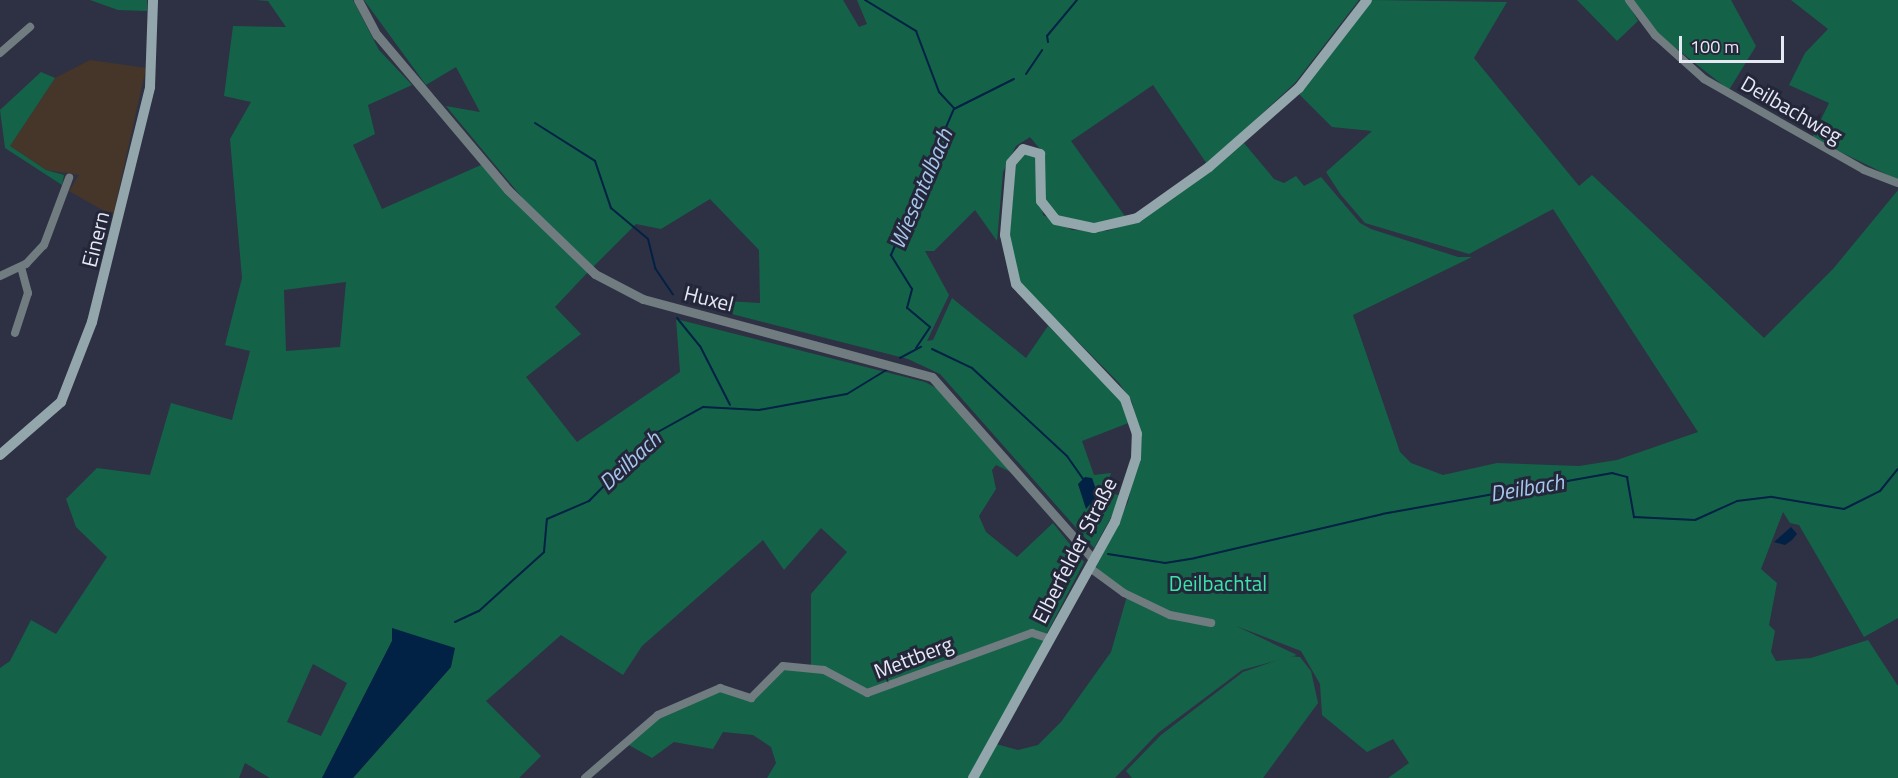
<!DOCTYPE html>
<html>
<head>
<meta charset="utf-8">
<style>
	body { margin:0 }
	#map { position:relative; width:1898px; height:778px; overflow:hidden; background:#2e3044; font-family:"Titillium Web",sans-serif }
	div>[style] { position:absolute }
	.education>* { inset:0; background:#46362a }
	.green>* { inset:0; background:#146348 }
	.water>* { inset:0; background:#012145 }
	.stream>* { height:2px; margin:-1px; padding:0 1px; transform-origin:1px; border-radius:1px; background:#012145 }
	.minor>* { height:8px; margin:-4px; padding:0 4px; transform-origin:4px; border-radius:4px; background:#707c80 }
	.tertiary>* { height:9px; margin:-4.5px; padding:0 4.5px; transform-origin:4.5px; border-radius:4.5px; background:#707c80 }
	.secondary>* { height:10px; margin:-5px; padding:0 5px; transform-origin:5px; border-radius:5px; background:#92a6ab }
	span { translate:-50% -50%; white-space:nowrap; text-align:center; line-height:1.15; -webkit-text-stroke:6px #242639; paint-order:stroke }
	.street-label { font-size:21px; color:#e6e8f4 }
	.park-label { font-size:21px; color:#3ae4aa }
	.water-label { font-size:22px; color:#a7c6ec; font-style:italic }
	.scale { position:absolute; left:1679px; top:36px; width:105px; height:27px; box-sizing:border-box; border:3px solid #e6e8f4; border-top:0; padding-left:8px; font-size:18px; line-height:21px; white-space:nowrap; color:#e6e8f4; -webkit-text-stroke:4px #242639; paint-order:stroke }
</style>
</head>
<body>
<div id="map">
	<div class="education">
		<div style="clip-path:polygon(90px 60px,146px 68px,113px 216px,69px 191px,79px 175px,46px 170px,10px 146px,55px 78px)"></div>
	</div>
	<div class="green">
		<div style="clip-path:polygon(90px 0,147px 0,147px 11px,118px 10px)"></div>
		<div style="clip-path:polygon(evenodd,255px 0,353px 0,379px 50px,412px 85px,368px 105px,375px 134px,353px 145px,382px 209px,481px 165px,588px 272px,555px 307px,581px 334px,526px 377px,577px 442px,680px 372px,676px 319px,925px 382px,940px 390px,1013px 473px,996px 465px,992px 470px,996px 489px,979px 516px,986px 532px,1017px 557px,1053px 523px,1084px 562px,1046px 635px,1032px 632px,867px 692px,811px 665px,811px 594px,847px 552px,821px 528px,784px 570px,763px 540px,642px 646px,623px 675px,561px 635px,486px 701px,541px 756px,519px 778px,353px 778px,451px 667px,392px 629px,392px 641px,322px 778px,270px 778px,245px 763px,239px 778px,0 778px,0 668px,10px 661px,31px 620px,56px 634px,107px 557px,76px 527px,66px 499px,97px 468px,150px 475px,171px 403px,232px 420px,250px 351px,225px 345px,242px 278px,230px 139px,251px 102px,224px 96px,233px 26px,286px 27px,268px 1px,255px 0,346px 282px,340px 347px,286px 351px,284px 290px,346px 282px,255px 0,313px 664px,347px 683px,321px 736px,287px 722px,313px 664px)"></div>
		<div style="clip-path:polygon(364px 0,843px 0,859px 27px,867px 24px,857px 0,1359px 0,1295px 83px,1207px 164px,1153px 85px,1071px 141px,1127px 219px,1094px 224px,1058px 219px,1045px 206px,1044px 154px,1030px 137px,1016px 146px,1003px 172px,997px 241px,975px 210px,934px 251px,925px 251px,949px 295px,927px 341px,933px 340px,952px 298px,1026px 358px,1048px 326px,1121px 397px,1131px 422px,1082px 441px,1094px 475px,1111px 473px,1105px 492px,1123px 496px,1094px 548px,940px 374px,908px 359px,716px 310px,726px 301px,760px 303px,759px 250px,710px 199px,661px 229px,636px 224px,593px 267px,525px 201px,446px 106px,480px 112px,456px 67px,426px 85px)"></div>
		<div style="clip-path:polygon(1371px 0,1507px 2px,1474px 58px,1579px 186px,1592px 175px,1764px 338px,1833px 269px,1898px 190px,1898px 618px,1864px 637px,1799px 525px,1790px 523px,1783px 512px,1761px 569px,1777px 583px,1769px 625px,1775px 631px,1771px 652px,1776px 661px,1811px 658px,1868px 640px,1898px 686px,1898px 778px,1388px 778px,1409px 763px,1393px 739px,1367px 752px,1322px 715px,1320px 684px,1301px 651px,1236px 626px,1297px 655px,1242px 670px,1158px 733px,1115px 778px,977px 778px,996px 744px,1018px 750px,1038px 745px,1061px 722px,1111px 652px,1127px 596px,1170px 617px,1192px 624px,1114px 590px,1096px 567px,1128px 502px,1141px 438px,1132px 402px,1119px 383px,1020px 283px,1009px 239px,1016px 161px,1025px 154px,1035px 156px,1043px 215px,1072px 230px,1107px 231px,1140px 220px,1244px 143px,1274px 179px,1284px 183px,1296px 176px,1304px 186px,1321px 177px,1360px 223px,1371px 229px,1458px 257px,1472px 257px,1353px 315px,1400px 452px,1411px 463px,1443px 475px,1497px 463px,1579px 466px,1617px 460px,1698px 432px,1553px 209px,1469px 254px,1365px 223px,1341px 195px,1326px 172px,1372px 131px,1332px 127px,1298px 93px)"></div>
		<div style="clip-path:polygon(1577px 0,1626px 0,1638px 21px,1617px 41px)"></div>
		<div style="clip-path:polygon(1632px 0,1731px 0,1756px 46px,1729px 90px,1658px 34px)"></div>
		<div style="clip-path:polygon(1791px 0,1898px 0,1898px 180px,1812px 138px,1829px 103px,1789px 85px,1805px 53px,1828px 29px)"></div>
		<div style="clip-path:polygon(41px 72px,55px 78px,10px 146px,46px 170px,64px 175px,62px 185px,5px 148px,0 110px)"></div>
		<div style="clip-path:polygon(1032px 635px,1046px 640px,969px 778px,767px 778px,776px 763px,771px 747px,753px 735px,723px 732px,713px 749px,674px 742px,652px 758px,627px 744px,657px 717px,719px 690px,745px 700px,783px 668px,823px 672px,867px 694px)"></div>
		<div style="clip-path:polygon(1289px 656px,1300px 657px,1311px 671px,1318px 703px,1263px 778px,1132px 778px,1126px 771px,1161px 735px,1243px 672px)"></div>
	</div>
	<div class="water">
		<div style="clip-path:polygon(1085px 477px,1092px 478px,1098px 495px,1086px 509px,1078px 484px)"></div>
		<div style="clip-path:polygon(1791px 527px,1797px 534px,1792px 540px,1785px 545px,1774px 542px)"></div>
		<div style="clip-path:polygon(392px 628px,455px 648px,451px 667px,353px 778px,322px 778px,392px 641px)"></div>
	</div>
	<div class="stream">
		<div style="left:865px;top:0;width:60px;rotate:31.3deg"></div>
		<div style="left:916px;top:31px;width:65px;rotate:69.3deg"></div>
		<div style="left:939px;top:92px;width:22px;rotate:47deg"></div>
		<div style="left:1048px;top:42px;width:6px;rotate:-99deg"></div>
		<div style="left:1047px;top:36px;width:47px;rotate:-50.2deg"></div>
		<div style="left:1026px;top:74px;width:29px;rotate:-56deg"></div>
		<div style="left:535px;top:123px;width:71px;rotate:32.3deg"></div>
		<div style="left:595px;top:161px;width:50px;rotate:71.2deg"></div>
		<div style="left:611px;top:208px;width:48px;rotate:40deg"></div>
		<div style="left:648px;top:239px;width:30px;rotate:76deg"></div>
		<div style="left:655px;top:268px;width:32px;rotate:56deg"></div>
		<div style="left:677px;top:318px;width:36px;rotate:51deg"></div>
		<div style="left:700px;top:346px;width:66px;rotate:63deg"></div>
		<div style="left:916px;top:348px;width:25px;rotate:-56deg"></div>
		<div style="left:930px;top:327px;width:30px;rotate:-140deg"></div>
		<div style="left:907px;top:308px;width:20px;rotate:-75deg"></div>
		<div style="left:912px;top:289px;width:40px;rotate:-122deg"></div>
		<div style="left:891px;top:255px;width:159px;rotate:-66.7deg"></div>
		<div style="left:954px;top:109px;width:67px;rotate:-26.6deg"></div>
		<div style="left:932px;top:349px;width:44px;rotate:25.4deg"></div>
		<div style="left:972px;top:368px;width:129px;rotate:42.8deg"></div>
		<div style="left:1067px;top:456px;width:29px;rotate:55deg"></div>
		<div style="left:900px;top:358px;width:24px;rotate:-28deg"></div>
		<div style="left:1091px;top:503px;width:30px;rotate:81deg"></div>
		<div style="left:1108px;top:554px;width:58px;rotate:9deg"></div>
		<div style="left:1165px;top:563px;width:30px;rotate:-9deg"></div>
		<div style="left:1195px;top:558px;width:192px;rotate:-13.2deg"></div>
		<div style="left:1382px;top:514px;width:234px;rotate:-10.1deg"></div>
		<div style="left:1612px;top:473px;width:16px;rotate:15deg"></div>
		<div style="left:1627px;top:477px;width:41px;rotate:80.1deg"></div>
		<div style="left:1634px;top:517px;width:61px;rotate:2.8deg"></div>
		<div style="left:1695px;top:520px;width:46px;rotate:-24.3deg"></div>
		<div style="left:1737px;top:501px;width:35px;rotate:-7deg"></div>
		<div style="left:1772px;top:497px;width:73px;rotate:9.5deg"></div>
		<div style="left:1844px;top:509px;width:40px;rotate:-26.6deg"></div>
		<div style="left:1880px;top:491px;width:28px;rotate:-51deg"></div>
		<div style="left:455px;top:622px;width:26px;rotate:-25deg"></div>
		<div style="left:479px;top:611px;width:88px;rotate:-42.2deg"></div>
		<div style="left:544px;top:552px;width:33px;rotate:-85deg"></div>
		<div style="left:547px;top:519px;width:46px;rotate:-23.2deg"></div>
		<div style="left:589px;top:501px;width:95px;rotate:-45.4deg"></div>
		<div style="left:656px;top:433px;width:54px;rotate:-29deg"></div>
		<div style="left:703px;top:407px;width:56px;rotate:3.1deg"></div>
		<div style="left:759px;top:410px;width:89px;rotate:-10.3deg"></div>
		<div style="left:847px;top:394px;width:48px;rotate:-31.4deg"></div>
	</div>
	<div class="minor">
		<div style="left:1629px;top:0;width:44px;rotate:53.4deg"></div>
		<div style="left:1655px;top:35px;width:66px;rotate:41.9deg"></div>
		<div style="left:1704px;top:79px;width:184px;rotate:29.6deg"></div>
		<div style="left:1864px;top:170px;width:36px;rotate:21deg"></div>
		<div style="left:0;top:53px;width:40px;rotate:-41deg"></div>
		<div style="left:0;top:276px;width:29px;rotate:-25deg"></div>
		<div style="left:26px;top:264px;width:26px;rotate:-47deg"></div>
		<div style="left:44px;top:245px;width:72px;rotate:-69.5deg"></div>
		<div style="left:15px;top:333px;width:42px;rotate:-72deg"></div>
		<div style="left:28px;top:293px;width:27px;rotate:-105deg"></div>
		<div style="left:1090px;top:568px;width:42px;rotate:36.3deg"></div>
		<div style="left:1124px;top:593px;width:51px;rotate:25.6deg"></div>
		<div style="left:1170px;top:615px;width:42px;rotate:11deg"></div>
		<div style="left:585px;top:778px;width:96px;rotate:-40.8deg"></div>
		<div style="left:658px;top:715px;width:68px;rotate:-23.5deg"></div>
		<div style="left:720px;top:688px;width:33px;rotate:18deg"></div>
		<div style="left:751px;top:698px;width:45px;rotate:-45deg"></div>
		<div style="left:783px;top:666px;width:41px;rotate:5.6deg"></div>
		<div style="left:824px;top:670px;width:49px;rotate:28.1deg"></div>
		<div style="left:867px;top:693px;width:176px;rotate:-20deg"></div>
		<div style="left:1032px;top:633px;width:19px;rotate:18deg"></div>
	</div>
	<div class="tertiary">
		<div style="left:358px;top:0;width:40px;rotate:62deg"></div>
		<div style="left:377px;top:35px;width:203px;rotate:49.8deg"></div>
		<div style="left:508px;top:190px;width:121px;rotate:44deg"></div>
		<div style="left:595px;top:274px;width:54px;rotate:27.5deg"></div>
		<div style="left:643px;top:299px;width:299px;rotate:15.1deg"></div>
		<div style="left:932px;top:377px;width:244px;rotate:48.5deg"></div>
	</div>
	<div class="secondary">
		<div style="left:0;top:455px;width:81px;rotate:-41deg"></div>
		<div style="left:61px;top:402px;width:86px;rotate:-68.8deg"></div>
		<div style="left:92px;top:322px;width:242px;rotate:-76.1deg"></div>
		<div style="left:150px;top:87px;width:87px;rotate:-88deg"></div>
		<div style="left:973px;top:778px;width:293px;rotate:-61deg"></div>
		<div style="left:1115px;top:522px;width:67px;rotate:-71.8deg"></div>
		<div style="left:1136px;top:458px;width:24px;rotate:-88deg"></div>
		<div style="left:1137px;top:434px;width:37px;rotate:-109deg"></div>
		<div style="left:1125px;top:399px;width:158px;rotate:-133.5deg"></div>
		<div style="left:1016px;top:284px;width:50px;rotate:-102.7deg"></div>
		<div style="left:1005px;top:235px;width:72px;rotate:-85.2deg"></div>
		<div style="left:1011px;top:163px;width:18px;rotate:-49deg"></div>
		<div style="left:1023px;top:149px;width:18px;rotate:16deg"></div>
		<div style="left:1040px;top:154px;width:47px;rotate:88.8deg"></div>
		<div style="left:1041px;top:201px;width:24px;rotate:52deg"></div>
		<div style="left:1056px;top:220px;width:39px;rotate:12deg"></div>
		<div style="left:1094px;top:228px;width:44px;rotate:-13.1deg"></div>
		<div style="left:1137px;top:218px;width:88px;rotate:-35.3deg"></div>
		<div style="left:1209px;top:167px;width:120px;rotate:-41.3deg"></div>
		<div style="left:1299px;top:88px;width:111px;rotate:-52.3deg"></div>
	</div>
	<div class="street-label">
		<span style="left:1792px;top:109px;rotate:30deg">Deilbachweg</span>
		<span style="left:95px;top:239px;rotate:-76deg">Einern</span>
		<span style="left:709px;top:298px;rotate:14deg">Huxel</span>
		<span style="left:1074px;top:550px;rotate:-63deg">Elberfelder Straße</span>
		<span style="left:913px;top:657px;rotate:-21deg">Mettberg</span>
	</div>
	<div class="park-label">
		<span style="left:1218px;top:583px">Deilbachtal</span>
	</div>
	<div class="water-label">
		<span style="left:921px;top:189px;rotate:-67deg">Wiesentalbach</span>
		<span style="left:630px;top:461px;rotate:-43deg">Deilbach</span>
		<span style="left:1527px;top:488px;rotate:-10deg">Deilbach</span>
	</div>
	<div class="scale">100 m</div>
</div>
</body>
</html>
